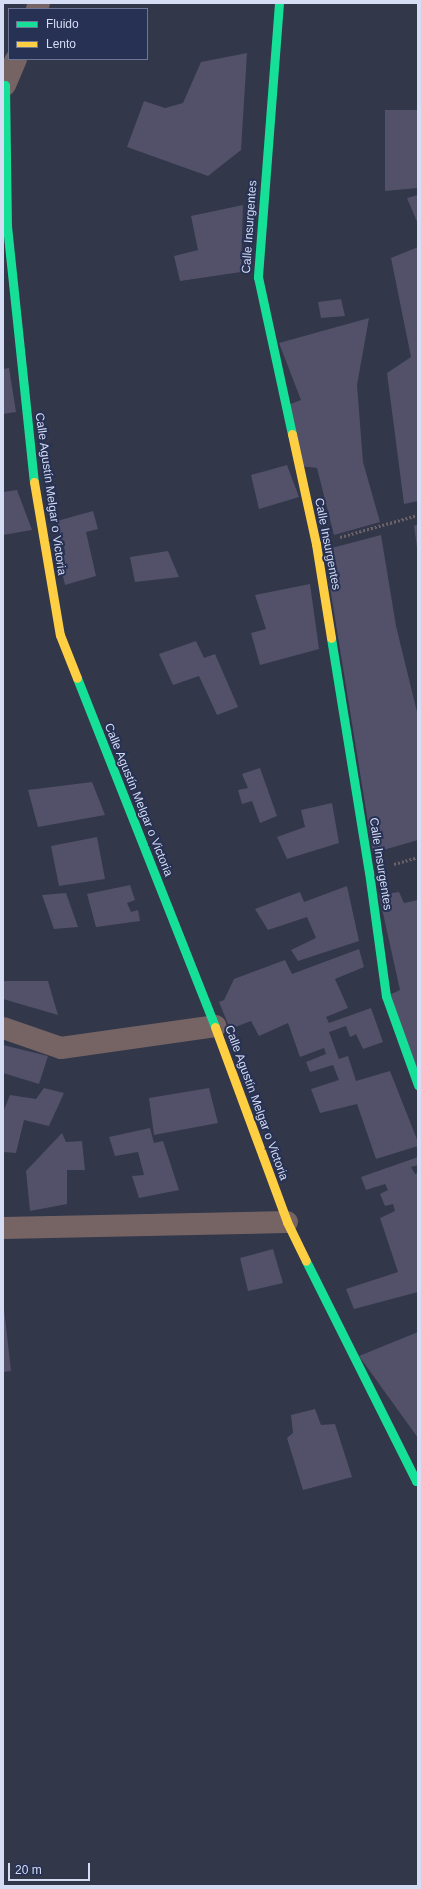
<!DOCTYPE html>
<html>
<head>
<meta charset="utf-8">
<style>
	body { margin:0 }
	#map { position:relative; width:421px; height:1889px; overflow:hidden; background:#32374a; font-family:Helvetica,sans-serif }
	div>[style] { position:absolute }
	.building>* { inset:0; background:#525169 }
	.path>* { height:2.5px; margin-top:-1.25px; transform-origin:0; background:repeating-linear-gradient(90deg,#6d6268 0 2px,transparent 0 4px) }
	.street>* { height:22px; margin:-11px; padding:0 11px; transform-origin:11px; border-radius:11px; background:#766464 }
	.fast>* { height:9px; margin:-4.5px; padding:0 4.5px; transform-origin:4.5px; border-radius:4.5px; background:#16e098 }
	.slow>* { height:9px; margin:-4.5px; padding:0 4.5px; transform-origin:4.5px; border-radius:4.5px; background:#ffcf43 }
	span { translate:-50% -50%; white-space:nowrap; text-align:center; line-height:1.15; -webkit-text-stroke:4px #273154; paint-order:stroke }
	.street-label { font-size:12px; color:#d5ddf4 }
	.frame { position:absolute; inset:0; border:4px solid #d5ddf4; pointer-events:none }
	.legend { position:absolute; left:8px; top:8px; width:140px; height:52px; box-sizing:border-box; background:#273154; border:1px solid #6d7694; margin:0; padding:5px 7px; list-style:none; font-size:12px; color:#d5ddf4 }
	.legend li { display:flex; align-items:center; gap:8px; height:20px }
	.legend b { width:20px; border:1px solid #6d7694 }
	.scale { position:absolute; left:8px; top:1863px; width:82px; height:18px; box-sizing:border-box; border:2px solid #d5ddf4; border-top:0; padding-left:5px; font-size:12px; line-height:14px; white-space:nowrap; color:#d5ddf4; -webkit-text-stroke:3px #273154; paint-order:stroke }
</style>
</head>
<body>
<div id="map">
	<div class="building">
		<div style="clip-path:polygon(247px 53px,241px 150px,208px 176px,127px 147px,144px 101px,165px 108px,183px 103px,201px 62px)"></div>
		<div style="clip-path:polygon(385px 110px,418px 110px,418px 188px,385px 191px)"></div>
		<div style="clip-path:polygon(418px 195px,418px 224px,407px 198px)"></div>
		<div style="clip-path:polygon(243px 205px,241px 272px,180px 281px,174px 256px,198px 250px,191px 216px)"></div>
		<div style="clip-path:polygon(418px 247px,418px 501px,404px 504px,387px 373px,411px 357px,391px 258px)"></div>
		<div style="clip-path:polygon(341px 299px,345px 316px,321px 318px,318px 302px)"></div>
		<div style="clip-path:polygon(369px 318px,357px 385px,363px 462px,380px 522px,334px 535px,317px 468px,299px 466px,288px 405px,301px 400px,279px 343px)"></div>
		<div style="clip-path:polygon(9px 368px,16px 412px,3px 414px,3px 369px)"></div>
		<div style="clip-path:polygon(287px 465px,299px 497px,259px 509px,251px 475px)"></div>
		<div style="clip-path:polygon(17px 490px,32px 530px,3px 535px,3px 492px)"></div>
		<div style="clip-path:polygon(93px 511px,98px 529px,86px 532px,96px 576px,65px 585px,57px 552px,65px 551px,57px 521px)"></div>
		<div style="clip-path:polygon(418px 524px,418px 547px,417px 547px,414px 526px)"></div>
		<div style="clip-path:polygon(381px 535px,396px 626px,418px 716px,418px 840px,373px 853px,324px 550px)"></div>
		<div style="clip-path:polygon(168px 551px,179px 577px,135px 582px,130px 557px)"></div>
		<div style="clip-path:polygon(310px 584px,319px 649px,260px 665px,251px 633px,266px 629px,255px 595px)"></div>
		<div style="clip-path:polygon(196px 641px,204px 658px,215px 654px,238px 707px,217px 715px,199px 676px,173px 685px,159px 654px)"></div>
		<div style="clip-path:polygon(260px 768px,277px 816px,260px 823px,252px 801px,242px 804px,238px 790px,248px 788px,242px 774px)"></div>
		<div style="clip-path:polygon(92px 782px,105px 815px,38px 827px,28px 790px)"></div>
		<div style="clip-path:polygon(332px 803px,339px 843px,287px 859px,277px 837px,305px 827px,301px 810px)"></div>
		<div style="clip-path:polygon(97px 837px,105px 879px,59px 886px,51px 846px)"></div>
		<div style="clip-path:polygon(130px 885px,135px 900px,127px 903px,131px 912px,138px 910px,140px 921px,96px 927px,87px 894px)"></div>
		<div style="clip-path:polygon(347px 886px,359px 941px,298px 961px,291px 950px,316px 938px,307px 917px,268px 930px,255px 909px,300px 892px,304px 902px)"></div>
		<div style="clip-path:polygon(399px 892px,404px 903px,418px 900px,418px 1072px,389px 995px,400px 990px,379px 895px)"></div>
		<div style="clip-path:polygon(66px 893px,78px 927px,54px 929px,42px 895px)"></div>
		<div style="clip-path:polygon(359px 949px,364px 967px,335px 979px,348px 1008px,326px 1017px,329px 1023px,371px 1008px,383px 1042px,363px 1049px,356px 1034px,350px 1037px,346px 1026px,329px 1032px,339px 1059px,348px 1056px,356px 1081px,390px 1071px,418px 1142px,418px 1146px,376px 1159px,357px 1104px,320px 1113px,311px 1089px,339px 1080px,333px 1065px,310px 1072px,306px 1062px,326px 1054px,324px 1048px,300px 1057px,288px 1023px,259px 1036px,251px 1021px,230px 1029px,219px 1002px,224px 1000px,234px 979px,285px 960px,292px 974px)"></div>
		<div style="clip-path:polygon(3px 981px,48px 981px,58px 1015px,3px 999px)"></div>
		<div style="clip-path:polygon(3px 1045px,48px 1056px,39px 1084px,3px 1073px)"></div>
		<div style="clip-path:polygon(44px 1088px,64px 1093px,49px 1126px,24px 1120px,16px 1153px,3px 1152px,3px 1112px,10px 1095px,36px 1099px)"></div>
		<div style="clip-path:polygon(209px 1088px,218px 1123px,154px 1135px,149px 1098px)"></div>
		<div style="clip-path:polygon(150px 1128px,154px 1143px,163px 1141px,179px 1190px,139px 1198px,132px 1176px,144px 1175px,138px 1152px,115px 1156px,109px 1137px)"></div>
		<div style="clip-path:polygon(62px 1133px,66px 1142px,82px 1141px,85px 1170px,67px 1170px,67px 1204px,30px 1211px,26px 1171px)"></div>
		<div style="clip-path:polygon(418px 1157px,418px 1165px,411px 1167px,415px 1174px,418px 1173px,418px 1292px,354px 1309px,346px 1289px,398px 1272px,380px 1218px,395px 1211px,393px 1204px,385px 1206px,380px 1194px,388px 1190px,385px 1184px,366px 1190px,361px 1177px)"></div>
		<div style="clip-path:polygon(273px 1249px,283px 1283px,248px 1291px,240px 1258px)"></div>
		<div style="clip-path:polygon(3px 1300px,11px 1371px,3px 1372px)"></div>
		<div style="clip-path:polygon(418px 1332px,418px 1438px,359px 1356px)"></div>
		<div style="clip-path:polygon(315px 1409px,321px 1425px,335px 1424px,352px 1477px,303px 1490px,287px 1438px,293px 1433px,291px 1415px)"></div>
	</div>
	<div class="path">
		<div style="left:340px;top:537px;width:81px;rotate:-15.8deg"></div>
		<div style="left:394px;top:864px;width:25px;rotate:-16deg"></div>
	</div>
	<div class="street">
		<div style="left:37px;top:9px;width:6px;rotate:-72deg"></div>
		<div style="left:5px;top:85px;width:28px;rotate:-67deg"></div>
		<div style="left:3px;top:1028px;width:61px;rotate:19deg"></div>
		<div style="left:61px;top:1048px;width:156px;rotate:-8.1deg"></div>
		<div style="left:3px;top:1228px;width:284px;rotate:-1.2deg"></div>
	</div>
	<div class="fast">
		<div style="left:279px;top:3px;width:275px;rotate:94.4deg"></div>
		<div style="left:258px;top:277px;width:161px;rotate:77.8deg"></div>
		<div style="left:5px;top:85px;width:141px;rotate:89.2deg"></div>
		<div style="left:7px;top:226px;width:257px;rotate:84deg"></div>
		<div style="left:331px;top:638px;width:237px;rotate:80.8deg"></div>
		<div style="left:369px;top:872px;width:125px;rotate:82.2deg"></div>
		<div style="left:386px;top:996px;width:95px;rotate:70.2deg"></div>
		<div style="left:77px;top:678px;width:375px;rotate:68.4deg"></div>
		<div style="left:306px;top:1261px;width:246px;rotate:63.4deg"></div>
		<div style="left:416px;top:1481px;width:3px;rotate:-45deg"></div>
	</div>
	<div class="slow">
		<div style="left:292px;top:434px;width:113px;rotate:77.7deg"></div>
		<div style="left:316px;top:544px;width:95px;rotate:80.9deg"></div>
		<div style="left:34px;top:482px;width:155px;rotate:80.4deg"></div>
		<div style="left:60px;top:635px;width:46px;rotate:68.4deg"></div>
		<div style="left:215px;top:1027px;width:208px;rotate:69.7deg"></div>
		<div style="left:287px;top:1222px;width:43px;rotate:64deg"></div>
	</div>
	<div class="street-label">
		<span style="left:250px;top:227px;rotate:-86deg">Calle Insurgentes</span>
		<span style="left:50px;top:494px;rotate:82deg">Calle Agustín Melgar o Victoria</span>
		<span style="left:327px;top:544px;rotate:79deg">Calle Insurgentes</span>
		<span style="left:138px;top:800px;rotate:68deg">Calle Agustín Melgar o Victoria</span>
		<span style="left:380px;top:864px;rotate:81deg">Calle Insurgentes</span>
		<span style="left:256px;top:1103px;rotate:70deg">Calle Agustín Melgar o Victoria</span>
	</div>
	<div class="frame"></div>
	<ul class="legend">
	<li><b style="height:5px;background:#16e098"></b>Fluido</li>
	<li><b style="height:5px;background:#ffcf43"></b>Lento</li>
	</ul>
	<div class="scale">20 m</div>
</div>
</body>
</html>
